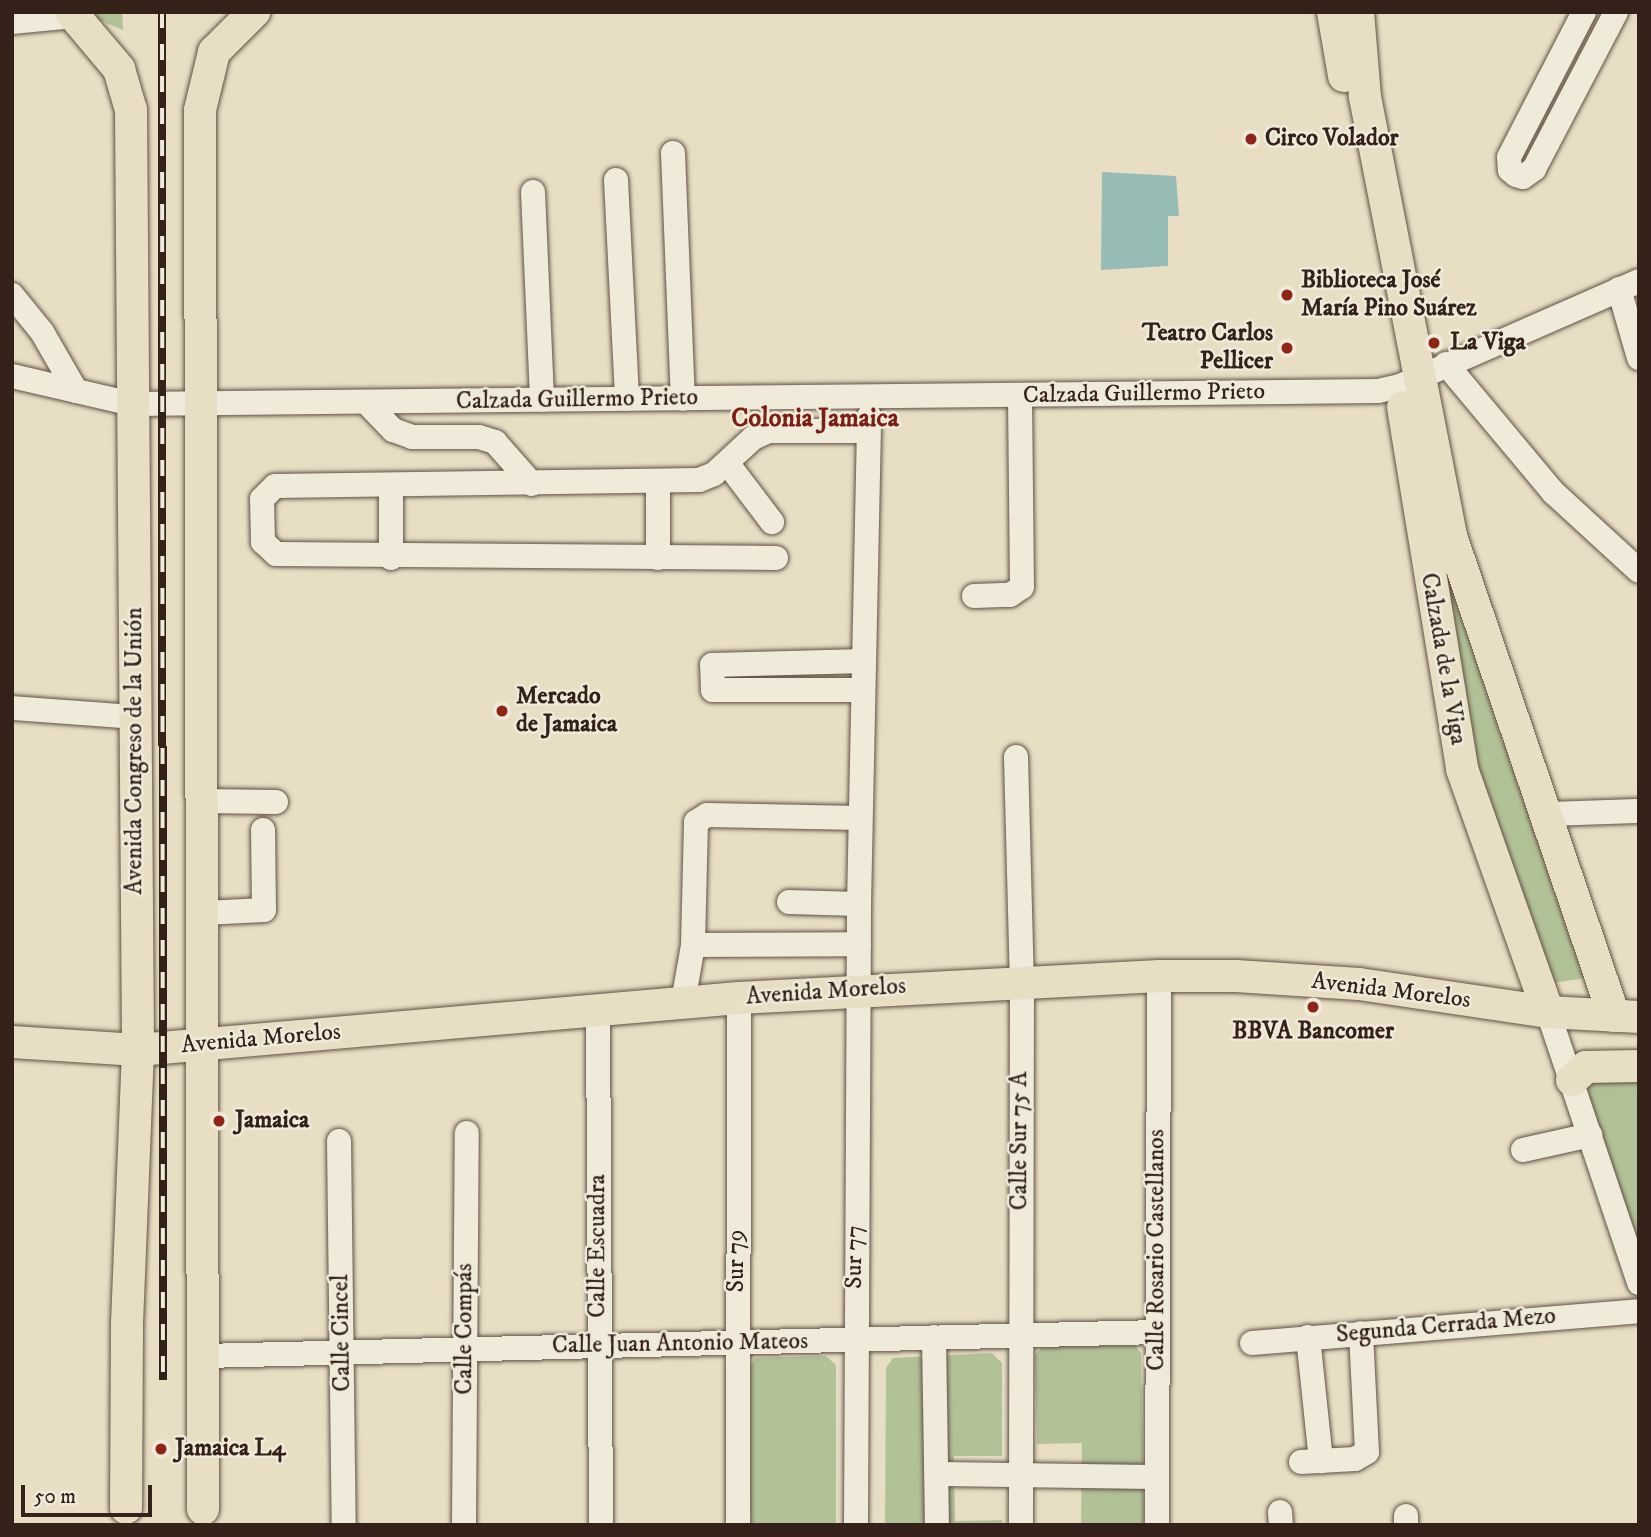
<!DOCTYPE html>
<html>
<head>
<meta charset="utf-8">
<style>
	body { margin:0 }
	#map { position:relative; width:1651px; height:1537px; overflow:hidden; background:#e7dec4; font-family:"IM FELL DW Pica",serif }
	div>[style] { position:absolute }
	.green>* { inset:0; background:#b2c297 }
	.water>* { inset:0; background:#97bcb6 }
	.roads { filter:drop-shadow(0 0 2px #615044) drop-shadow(0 0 2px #615044) }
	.minor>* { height:24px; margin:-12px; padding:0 12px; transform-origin:12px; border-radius:12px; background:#efead9 }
	.major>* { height:32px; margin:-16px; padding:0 16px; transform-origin:16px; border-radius:16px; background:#e7dec4 }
	.rail>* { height:8px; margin-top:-4px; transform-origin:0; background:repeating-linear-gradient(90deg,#efead9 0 16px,#34211a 0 32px); box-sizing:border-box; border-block:2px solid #34211a }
	.dots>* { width:19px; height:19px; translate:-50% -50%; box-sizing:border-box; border:4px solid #efead9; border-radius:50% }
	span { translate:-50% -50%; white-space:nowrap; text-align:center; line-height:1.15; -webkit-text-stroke:5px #efead9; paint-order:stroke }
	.poi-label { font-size:24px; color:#34211a; font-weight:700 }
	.left { translate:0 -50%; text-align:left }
	.right { translate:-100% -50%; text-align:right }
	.street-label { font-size:24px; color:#34211a }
	.neighbourhood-label { font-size:26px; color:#7a1f14; font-weight:700 }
	.frame { position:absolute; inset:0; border:14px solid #34211a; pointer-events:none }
	.scale { position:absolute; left:21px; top:1485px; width:131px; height:32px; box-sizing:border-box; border:4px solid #34211a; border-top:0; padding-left:9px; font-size:21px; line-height:24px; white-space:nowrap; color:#34211a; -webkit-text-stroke:5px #efead9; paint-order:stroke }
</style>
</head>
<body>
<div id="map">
	<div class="green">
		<div style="clip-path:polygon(92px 12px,122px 12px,123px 30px,99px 20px)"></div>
		<div style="clip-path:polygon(1431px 525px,1586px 978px,1552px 983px,1477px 791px)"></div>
		<div style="clip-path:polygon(1639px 1070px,1639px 1259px,1586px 1097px,1585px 1079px)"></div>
		<div style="clip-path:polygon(1133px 1343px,1141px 1353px,1144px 1525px,1081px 1525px,1082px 1443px,1037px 1444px,1035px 1355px,1045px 1344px)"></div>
		<div style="clip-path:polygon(992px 1353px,1002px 1363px,1002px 1456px,954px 1456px,955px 1521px,1002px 1520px,1003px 1525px,885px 1525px,886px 1368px,893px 1358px)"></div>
		<div style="clip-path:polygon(826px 1356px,836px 1365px,836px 1525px,751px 1525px,748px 1371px,755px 1358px)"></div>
	</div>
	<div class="water">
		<div style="clip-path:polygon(1102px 172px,1176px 176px,1179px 216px,1168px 216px,1168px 266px,1101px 270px)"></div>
	</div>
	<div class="roads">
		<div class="minor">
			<div style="left:1584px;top:12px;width:163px;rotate:117.3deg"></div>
			<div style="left:1509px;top:157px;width:13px;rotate:86deg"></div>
			<div style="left:1510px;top:170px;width:8px;rotate:40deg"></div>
			<div style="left:1516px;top:175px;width:7px;rotate:16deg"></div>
			<div style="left:1523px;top:177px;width:14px;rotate:-36deg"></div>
			<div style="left:1534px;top:169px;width:177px;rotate:-62.4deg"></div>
			<div style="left:12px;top:22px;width:62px;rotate:-5.5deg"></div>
			<div style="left:673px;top:153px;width:246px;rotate:87.7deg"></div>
			<div style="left:616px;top:180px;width:219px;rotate:87.1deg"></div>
			<div style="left:533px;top:192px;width:208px;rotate:87.5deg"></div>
			<div style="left:1619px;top:289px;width:72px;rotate:73.8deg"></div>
			<div style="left:12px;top:295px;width:48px;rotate:51deg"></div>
			<div style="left:42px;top:332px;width:68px;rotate:60deg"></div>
			<div style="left:1446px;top:364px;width:168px;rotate:50.1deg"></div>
			<div style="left:1554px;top:493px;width:115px;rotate:42.5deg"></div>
			<div style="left:12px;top:376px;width:123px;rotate:13.1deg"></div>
			<div style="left:132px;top:404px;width:1246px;rotate:-0.6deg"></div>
			<div style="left:1378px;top:391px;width:23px;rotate:-13deg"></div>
			<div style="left:1400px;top:386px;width:261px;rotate:-23.7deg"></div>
			<div style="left:366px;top:402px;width:39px;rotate:46deg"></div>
			<div style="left:393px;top:430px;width:20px;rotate:20deg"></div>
			<div style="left:412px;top:437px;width:67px"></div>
			<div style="left:479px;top:437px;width:17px;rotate:17deg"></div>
			<div style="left:495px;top:442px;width:56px;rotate:48.6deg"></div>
			<div style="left:728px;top:464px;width:73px;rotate:52.8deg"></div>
			<div style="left:658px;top:482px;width:76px;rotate:90deg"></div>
			<div style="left:391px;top:485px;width:73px;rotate:90deg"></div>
			<div style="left:776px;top:558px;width:500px;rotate:-179.54deg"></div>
			<div style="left:276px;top:554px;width:18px;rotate:-137deg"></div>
			<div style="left:263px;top:542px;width:43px;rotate:-91.3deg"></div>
			<div style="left:262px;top:499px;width:18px;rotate:-45deg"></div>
			<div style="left:275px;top:486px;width:424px;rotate:-0.8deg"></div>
			<div style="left:699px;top:480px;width:16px;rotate:-22deg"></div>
			<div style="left:714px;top:474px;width:53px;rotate:-42.7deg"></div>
			<div style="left:753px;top:438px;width:17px;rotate:-24deg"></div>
			<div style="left:769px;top:431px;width:99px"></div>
			<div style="left:974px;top:596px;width:36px;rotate:-2deg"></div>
			<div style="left:1010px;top:595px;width:14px;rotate:-34deg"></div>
			<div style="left:1022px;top:587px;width:192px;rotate:-90.6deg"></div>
			<div style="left:863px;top:690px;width:150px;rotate:180deg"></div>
			<div style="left:713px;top:690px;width:25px;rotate:-92deg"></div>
			<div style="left:712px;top:665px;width:152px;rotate:-1.5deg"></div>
			<div style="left:12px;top:708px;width:123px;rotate:4.2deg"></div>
			<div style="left:1016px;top:757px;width:225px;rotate:88.5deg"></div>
			<div style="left:1022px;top:982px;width:543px;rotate:90.11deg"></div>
			<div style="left:204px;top:801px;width:72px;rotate:0.8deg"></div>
			<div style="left:1547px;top:814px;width:92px;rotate:-1.9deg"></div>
			<div style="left:789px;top:902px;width:70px;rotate:1.6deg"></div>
			<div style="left:204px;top:913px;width:60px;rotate:-2.9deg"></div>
			<div style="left:264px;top:910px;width:80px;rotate:-90.7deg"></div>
			<div style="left:693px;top:945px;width:166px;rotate:-0.3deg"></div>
			<div style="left:683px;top:1002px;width:58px;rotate:-80deg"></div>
			<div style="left:693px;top:945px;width:123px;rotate:-88.6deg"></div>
			<div style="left:696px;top:822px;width:13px;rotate:-32deg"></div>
			<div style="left:707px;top:815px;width:153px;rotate:1.1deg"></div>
			<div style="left:598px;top:1009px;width:516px;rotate:89.67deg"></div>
			<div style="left:1548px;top:1012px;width:286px;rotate:71.4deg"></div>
			<div style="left:339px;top:1141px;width:384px;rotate:89.3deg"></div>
			<div style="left:1523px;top:1150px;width:69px;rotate:-12.6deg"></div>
			<div style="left:934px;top:1337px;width:188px;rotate:89.1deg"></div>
			<div style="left:1308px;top:1337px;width:125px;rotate:84deg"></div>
			<div style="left:1252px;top:1343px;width:388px;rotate:-4.7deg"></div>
			<div style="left:204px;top:1356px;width:952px;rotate:-1.44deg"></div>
			<div style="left:1301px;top:1462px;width:54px;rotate:-3.2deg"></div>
			<div style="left:1355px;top:1459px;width:14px;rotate:-30deg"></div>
			<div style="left:1367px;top:1452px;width:119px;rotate:-92.9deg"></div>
			<div style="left:937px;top:1474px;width:220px;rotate:0.8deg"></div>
			<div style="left:1280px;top:1512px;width:13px;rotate:86deg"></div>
			<div style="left:1406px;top:1516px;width:9px;rotate:90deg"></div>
			<div style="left:464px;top:1525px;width:392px;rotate:-89.6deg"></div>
			<div style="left:738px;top:1525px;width:527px;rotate:-89.89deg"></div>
			<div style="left:856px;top:1525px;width:621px;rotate:-89.72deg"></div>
			<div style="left:859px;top:904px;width:488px;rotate:-88.8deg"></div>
			<div style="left:1157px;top:1525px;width:549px;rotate:-89.79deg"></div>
		</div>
		<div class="major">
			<div style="left:71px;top:12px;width:75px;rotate:49.9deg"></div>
			<div style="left:119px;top:69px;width:43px;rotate:73.7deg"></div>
			<div style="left:131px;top:110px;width:940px;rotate:89.57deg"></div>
			<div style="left:138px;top:1050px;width:272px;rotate:92.3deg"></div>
			<div style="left:127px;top:1322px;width:186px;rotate:90.3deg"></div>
			<div style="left:1333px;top:12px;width:65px;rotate:80.2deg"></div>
			<div style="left:1358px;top:12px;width:85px;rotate:85.3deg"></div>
			<div style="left:1365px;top:97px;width:447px;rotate:78.9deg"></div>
			<div style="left:1451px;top:536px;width:507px;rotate:71.24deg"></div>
			<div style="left:1403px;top:407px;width:367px;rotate:80.7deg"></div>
			<div style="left:1462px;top:769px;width:258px;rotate:70.5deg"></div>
			<div style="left:12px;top:1042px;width:126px;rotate:3.6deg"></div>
			<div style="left:138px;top:1050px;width:603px;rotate:-4.95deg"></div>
			<div style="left:739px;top:998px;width:421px;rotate:-3deg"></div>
			<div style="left:1159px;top:976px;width:77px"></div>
			<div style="left:1236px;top:976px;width:123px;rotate:3.7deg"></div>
			<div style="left:1359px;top:984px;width:191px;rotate:8.4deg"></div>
			<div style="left:1548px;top:1012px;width:91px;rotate:3.1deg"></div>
			<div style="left:1572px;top:1080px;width:19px;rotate:-43deg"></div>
			<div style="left:1586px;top:1067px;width:53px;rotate:-1.1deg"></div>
			<div style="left:203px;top:1509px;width:1399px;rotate:-90.12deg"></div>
			<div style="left:200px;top:110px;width:60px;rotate:-76.4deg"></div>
			<div style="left:214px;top:52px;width:57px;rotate:-45deg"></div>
		</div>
	</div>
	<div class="rail">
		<div style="left:162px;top:12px;width:1368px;rotate:89.96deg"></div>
	</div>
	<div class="dots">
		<div style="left:1251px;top:139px;background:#8f2418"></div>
		<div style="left:1287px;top:295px;background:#8f2418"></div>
		<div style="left:1434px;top:343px;background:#8f2418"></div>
		<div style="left:1287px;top:348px;background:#8f2418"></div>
		<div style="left:502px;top:711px;background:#8f2418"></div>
		<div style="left:1313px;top:1007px;background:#8f2418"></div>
		<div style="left:219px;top:1121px;background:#8f2418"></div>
		<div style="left:161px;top:1449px;background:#8f2418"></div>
	</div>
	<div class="poi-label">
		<span class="left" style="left:1265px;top:139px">Circo Volador</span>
		<span class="left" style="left:1301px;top:295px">Biblioteca José<br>María Pino Suárez</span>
		<span class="right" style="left:1273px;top:348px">Teatro Carlos<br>Pellicer</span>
		<span class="left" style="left:1450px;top:343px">La Viga</span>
		<span class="left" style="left:516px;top:711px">Mercado<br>de Jamaica</span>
		<span style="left:1313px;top:1032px">BBVA Bancomer</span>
		<span class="left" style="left:235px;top:1121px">Jamaica</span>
		<span class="left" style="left:175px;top:1449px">Jamaica L4</span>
	</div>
	<div class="street-label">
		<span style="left:1144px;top:394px;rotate:-1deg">Calzada Guillermo Prieto</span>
		<span style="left:577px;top:400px;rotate:-1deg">Calzada Guillermo Prieto</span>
		<span style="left:1443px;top:659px;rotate:80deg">Calzada de la Viga</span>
		<span style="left:135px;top:751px;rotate:-90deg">Avenida Congreso de la Unión</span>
		<span style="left:1391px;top:991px;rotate:7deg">Avenida Morelos</span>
		<span style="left:826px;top:992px;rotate:-4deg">Avenida Morelos</span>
		<span style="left:261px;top:1039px;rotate:-5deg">Avenida Morelos</span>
		<span style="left:1020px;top:1141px;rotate:-90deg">Calle Sur 75 A</span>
		<span style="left:598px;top:1246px;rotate:-90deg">Calle Escuadra</span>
		<span style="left:1157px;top:1250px;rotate:-90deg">Calle Rosario Castellanos</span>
		<span style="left:855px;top:1257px;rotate:-89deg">Sur 77</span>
		<span style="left:737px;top:1261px;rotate:-90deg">Sur 79</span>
		<span style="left:1446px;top:1326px;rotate:-5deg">Segunda Cerrada Mezo</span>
		<span style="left:465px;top:1329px;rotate:-90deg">Calle Compás</span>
		<span style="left:342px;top:1333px;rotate:-91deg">Calle Cincel</span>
		<span style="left:680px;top:1344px;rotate:-1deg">Calle Juan Antonio Mateos</span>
	</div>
	<div class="neighbourhood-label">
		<span style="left:815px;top:419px">Colonia Jamaica</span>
	</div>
	<div class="frame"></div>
	<div class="scale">50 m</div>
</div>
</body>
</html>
